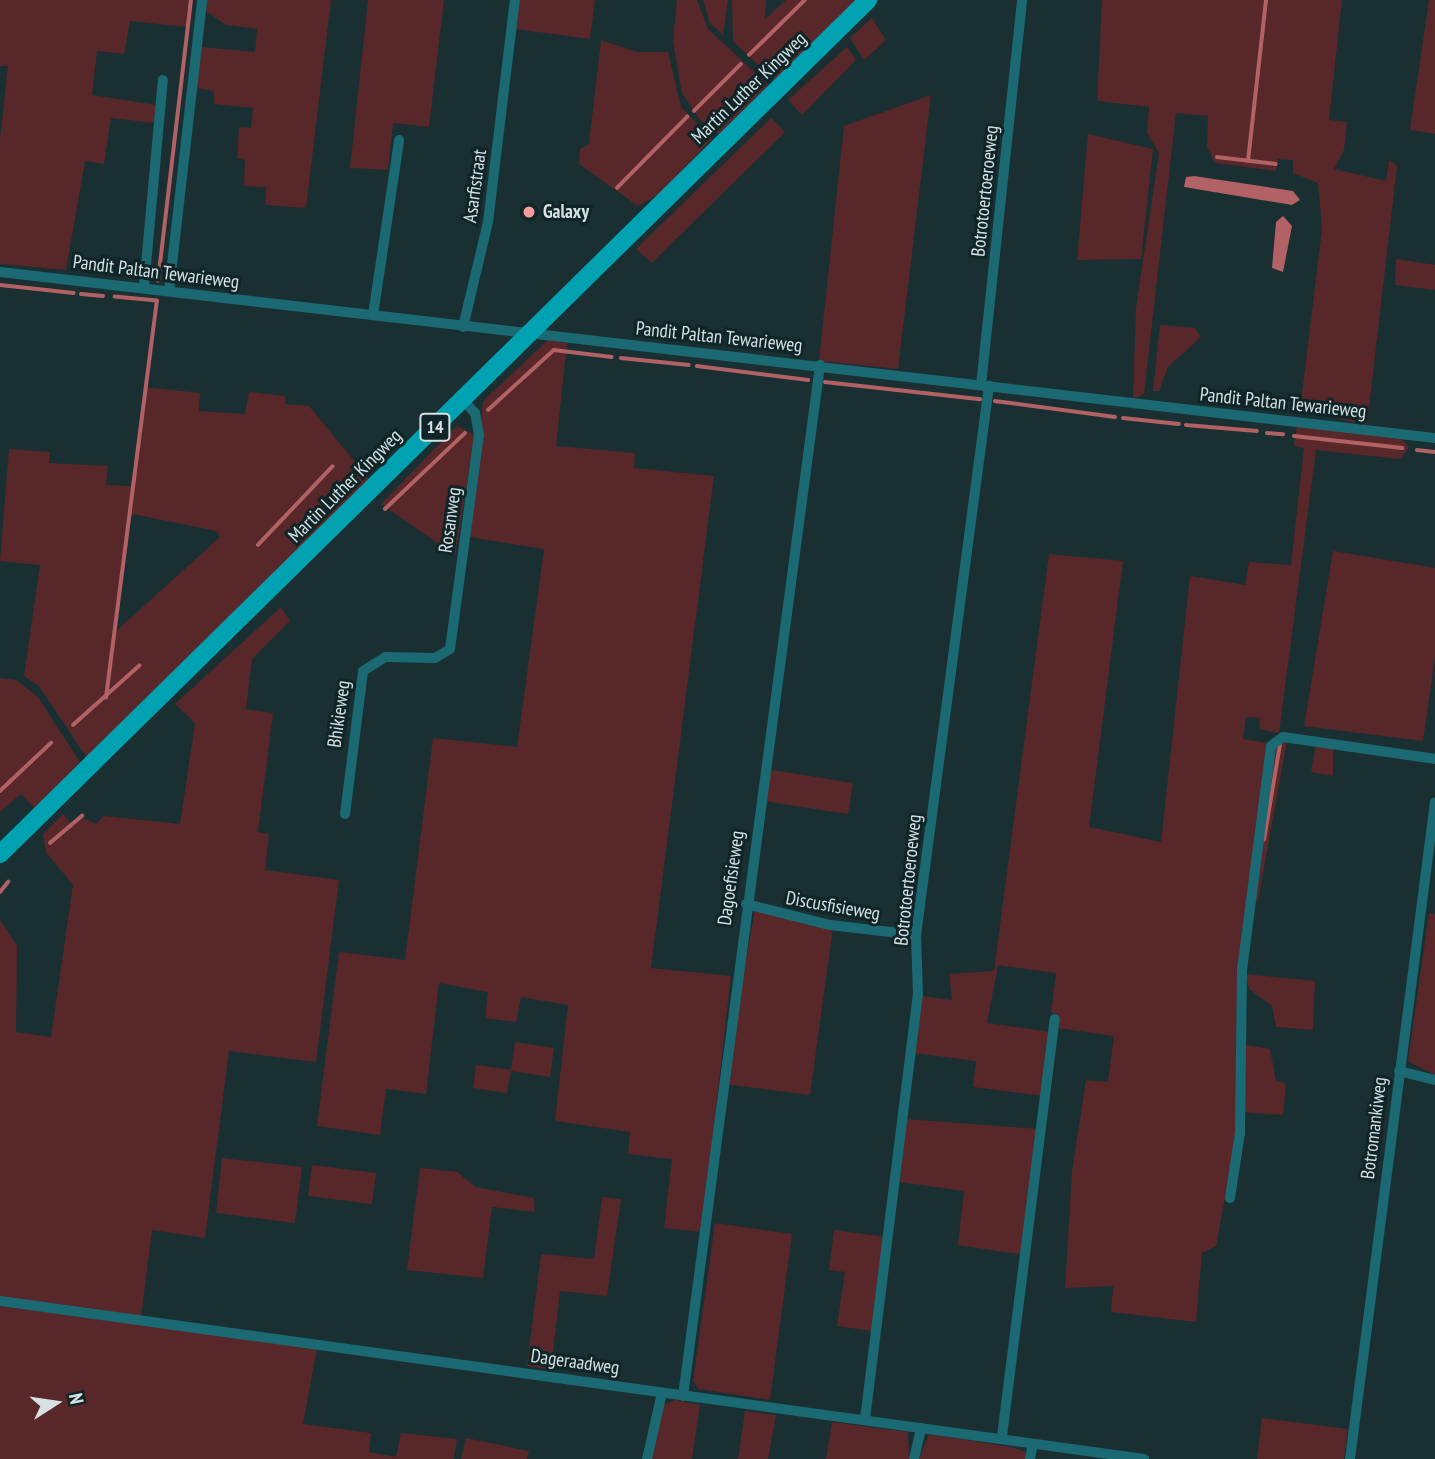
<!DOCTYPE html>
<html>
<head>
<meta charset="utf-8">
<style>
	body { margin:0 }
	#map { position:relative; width:1435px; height:1459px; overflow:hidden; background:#1a2f32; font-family:"PT Sans Narrow",sans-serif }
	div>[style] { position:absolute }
	.green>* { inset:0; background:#582729 }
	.water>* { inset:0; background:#b26264 }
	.stream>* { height:3.5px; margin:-1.75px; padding:0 1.75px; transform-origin:1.75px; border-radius:1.75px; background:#b26264 }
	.minor>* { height:10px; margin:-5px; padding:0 5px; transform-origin:5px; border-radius:5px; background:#1b6a73 }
	.primary>* { height:18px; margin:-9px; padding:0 9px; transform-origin:9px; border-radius:9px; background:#00a2b1 }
	.dots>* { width:19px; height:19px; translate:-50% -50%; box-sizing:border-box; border:4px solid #102528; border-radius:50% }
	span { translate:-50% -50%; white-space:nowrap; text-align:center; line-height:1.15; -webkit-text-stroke:6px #102528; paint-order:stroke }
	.shield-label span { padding:2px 5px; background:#102528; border:2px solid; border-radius:5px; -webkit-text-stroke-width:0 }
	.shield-label { font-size:18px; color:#d5e1e3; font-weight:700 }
	.street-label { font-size:19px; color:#d5e1e3 }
	.poi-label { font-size:19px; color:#d5e1e3; font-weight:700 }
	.left { translate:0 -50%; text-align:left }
	.north { position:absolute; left:21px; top:1368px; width:70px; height:70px; -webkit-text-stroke:5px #102528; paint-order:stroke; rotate:78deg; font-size:19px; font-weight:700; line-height:28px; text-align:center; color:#d5e1e3 }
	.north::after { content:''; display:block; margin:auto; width:24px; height:32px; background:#d5e1e3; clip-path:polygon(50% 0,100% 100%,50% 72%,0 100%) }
</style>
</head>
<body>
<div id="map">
	<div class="green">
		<div style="clip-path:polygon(0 0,191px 0,188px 27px,130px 21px,124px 54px,97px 51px,92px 95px,156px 105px,154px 123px,111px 118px,104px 164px,85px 161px,66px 270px,0 264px,0 140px,8px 66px,0 66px)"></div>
		<div style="clip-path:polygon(207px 0,331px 0,306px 208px,265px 205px,266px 187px,244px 186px,245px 160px,237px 158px,239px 127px,251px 128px,253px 108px,214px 104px,214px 91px,197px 88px,201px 47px,255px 52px,257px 29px,226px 25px,206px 11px)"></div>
		<div style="clip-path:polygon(368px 0,444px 0,429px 127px,393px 123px,388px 170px,350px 168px)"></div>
		<div style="clip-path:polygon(519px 0,595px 0,590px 39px,516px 29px)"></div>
		<div style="clip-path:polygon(677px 0,697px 0,708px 29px,768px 85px,719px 134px,700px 120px,682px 93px,673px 41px)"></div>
		<div style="clip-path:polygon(703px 0,728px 0,723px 35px,710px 23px)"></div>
		<div style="clip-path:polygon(732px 0,766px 0,765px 19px,786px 0,856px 0,774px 80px,733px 41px)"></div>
		<div style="clip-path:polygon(1102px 0,1342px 0,1329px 120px,1347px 122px,1344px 150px,1334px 169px,1386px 181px,1389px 160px,1397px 166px,1367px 425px,1300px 410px,1322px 229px,1318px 183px,1293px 173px,1293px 160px,1278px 159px,1276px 171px,1215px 163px,1207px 147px,1208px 116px,1176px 113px,1144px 394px,1133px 399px,1136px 308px,1159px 153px,1147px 133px,1149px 107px,1097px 101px)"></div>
		<div style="clip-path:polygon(1429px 0,1435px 0,1435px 134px,1410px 130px)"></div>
		<div style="clip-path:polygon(872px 18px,886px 40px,864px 60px,850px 38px)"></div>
		<div style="clip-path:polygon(601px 40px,637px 52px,668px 52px,681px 107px,712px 139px,658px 195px,638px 206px,579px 164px,580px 149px,589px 144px)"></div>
		<div style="clip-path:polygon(847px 47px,856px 60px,802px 115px,788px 100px)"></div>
		<div style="clip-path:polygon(931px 95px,898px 369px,819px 361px,844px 126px)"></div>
		<div style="clip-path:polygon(771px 118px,785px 132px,659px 256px,652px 263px,636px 249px)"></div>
		<div style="clip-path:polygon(1088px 134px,1153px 149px,1141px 259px,1077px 260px)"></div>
		<div style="clip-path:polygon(1396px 259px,1435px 265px,1435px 290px,1395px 285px)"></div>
		<div style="clip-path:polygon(1160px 325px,1195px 328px,1201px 337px,1168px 367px,1159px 391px,1153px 391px)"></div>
		<div style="clip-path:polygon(548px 340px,567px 343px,556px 446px,635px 453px,634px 468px,714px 476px,651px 968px,731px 976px,702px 1232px,664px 1228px,672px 1159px,628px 1154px,630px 1132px,555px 1121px,568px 1005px,521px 997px,516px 1022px,485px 1018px,488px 992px,439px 983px,426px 1094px,386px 1089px,380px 1135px,317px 1126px,339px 952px,405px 960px,433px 738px,517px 747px,544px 549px,470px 537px,483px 401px)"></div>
		<div style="clip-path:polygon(evenodd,144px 387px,200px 393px,199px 411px,245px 414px,249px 392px,285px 396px,285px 404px,309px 406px,370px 480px,87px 758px,39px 686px,24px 676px,40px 565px,0 561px,9px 449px,50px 452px,49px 463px,108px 466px,106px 485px,131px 486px,144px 387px,128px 513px,216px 531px,220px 537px,114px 633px,128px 513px)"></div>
		<div style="clip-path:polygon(457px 426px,475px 435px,455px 555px,381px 504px)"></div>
		<div style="clip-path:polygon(1297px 426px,1401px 438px,1409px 447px,1400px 459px,1316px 450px,1279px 733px,1259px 729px,1260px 718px,1246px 717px,1243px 739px,1268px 743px,1236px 1046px,1237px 1134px,1216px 1246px,1202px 1253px,1196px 1322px,1111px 1312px,1113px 1286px,1065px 1288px,1072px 1172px,1086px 1080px,1108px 1082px,1114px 1036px,1057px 1028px,1058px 1014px,1051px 1013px,1056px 973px,998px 965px,987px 1023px,1051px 1032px,1044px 1096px,973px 1087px,976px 1061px,914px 1053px,921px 996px,952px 1000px,949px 974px,994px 971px,1049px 554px,1123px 561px,1089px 827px,1161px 842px,1190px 576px,1245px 585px,1249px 562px,1291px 565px,1304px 448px,1294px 446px)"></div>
		<div style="clip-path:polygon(1333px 551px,1435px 568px,1435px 657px,1423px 741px,1304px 726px)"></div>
		<div style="clip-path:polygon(281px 607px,290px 621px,252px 659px,246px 709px,273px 713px,258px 832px,269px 834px,265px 870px,339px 880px,316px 1062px,229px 1051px,205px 1238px,152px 1230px,141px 1317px,0 1297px,0 920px,17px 946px,16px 1032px,51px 1037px,73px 885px,46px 852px,43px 834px,63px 814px,73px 826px,83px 818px,96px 824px,104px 816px,180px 824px,195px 723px,175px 704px)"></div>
		<div style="clip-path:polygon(0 678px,16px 680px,37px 696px,80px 762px,35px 809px,21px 794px,0 812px)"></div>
		<div style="clip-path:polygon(1287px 741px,1258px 901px,1253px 901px,1273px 746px)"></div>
		<div style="clip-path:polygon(1316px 745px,1333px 749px,1333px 776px,1311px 772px)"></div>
		<div style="clip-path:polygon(767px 769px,853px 783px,848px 814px,762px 801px)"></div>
		<div style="clip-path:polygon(755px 909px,833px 928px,810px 1095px,724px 1084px)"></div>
		<div style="clip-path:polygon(1429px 913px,1435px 914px,1435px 1075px,1408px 1061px)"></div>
		<div style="clip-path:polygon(1245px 974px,1315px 981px,1313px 1030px,1276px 1027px,1272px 1006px,1249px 989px)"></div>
		<div style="clip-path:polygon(515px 1042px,554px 1048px,550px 1077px,511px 1071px,507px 1093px,473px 1088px,476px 1065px,511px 1070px)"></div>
		<div style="clip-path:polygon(1241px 1044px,1270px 1049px,1276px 1081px,1286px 1083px,1283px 1115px,1243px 1112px)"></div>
		<div style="clip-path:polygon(905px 1119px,1039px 1129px,1025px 1255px,958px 1245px,964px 1191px,900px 1182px)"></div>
		<div style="clip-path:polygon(222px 1158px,302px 1167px,295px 1223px,216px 1213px)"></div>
		<div style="clip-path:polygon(312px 1165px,376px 1173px,372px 1204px,308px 1196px)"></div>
		<div style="clip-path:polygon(420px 1168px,457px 1172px,476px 1187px,534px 1198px,535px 1212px,492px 1207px,483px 1278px,407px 1270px)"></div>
		<div style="clip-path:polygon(602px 1197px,621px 1199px,607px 1296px,560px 1291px,551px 1370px,527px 1366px,541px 1254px,594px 1259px)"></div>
		<div style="clip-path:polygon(715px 1223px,792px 1234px,770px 1400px,699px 1389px,693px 1381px)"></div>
		<div style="clip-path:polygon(834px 1230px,886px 1237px,872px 1331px,837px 1326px,845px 1272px,829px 1270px)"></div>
		<div style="clip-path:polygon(0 1306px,317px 1348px,303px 1424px,371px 1433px,369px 1452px,396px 1457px,401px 1433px,457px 1439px,454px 1459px,0 1459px)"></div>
		<div style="clip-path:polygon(675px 1400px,700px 1405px,692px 1459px,651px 1459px,663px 1405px)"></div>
		<div style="clip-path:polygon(745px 1411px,776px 1415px,768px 1459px,738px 1459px)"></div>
		<div style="clip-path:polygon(1262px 1418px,1348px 1429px,1344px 1459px,1257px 1459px)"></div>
		<div style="clip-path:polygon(832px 1422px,908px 1432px,909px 1459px,826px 1459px)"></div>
		<div style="clip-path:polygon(929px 1434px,1011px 1447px,1026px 1452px,1026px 1459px,919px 1459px)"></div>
		<div style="clip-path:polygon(466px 1438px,529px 1451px,527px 1459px,461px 1459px)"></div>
	</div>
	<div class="water">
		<div style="clip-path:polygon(1194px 176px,1293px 191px,1300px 200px,1292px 205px,1184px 187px,1186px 177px)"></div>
		<div style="clip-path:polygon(1283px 216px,1292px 226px,1283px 272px,1272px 268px,1276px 222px)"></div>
	</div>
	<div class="stream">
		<div style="left:749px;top:55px;width:78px;rotate:-44.5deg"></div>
		<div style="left:694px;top:111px;width:66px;rotate:-45deg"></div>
		<div style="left:1217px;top:157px;width:59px;rotate:6.8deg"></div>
		<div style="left:1248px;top:161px;width:162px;rotate:-83.6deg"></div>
		<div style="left:617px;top:188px;width:100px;rotate:-45.4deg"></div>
		<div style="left:158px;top:281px;width:283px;rotate:-83.3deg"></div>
		<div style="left:0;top:285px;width:74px;rotate:6.2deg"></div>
		<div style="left:81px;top:294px;width:22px;rotate:5deg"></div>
		<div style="left:621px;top:358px;width:68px;rotate:5.9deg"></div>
		<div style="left:697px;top:366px;width:112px;rotate:7.2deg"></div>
		<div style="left:825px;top:382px;width:156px;rotate:6.3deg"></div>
		<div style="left:995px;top:401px;width:121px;rotate:7.6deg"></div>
		<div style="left:488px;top:410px;width:89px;rotate:-42.3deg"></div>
		<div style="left:554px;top:350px;width:58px;rotate:6.9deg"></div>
		<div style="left:1123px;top:418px;width:56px;rotate:6.1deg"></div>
		<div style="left:1186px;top:425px;width:71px;rotate:4.8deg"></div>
		<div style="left:1267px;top:433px;width:16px;rotate:4deg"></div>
		<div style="left:1294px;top:436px;width:109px;rotate:6.3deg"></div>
		<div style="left:1417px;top:450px;width:18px;rotate:6deg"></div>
		<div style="left:385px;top:509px;width:110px;rotate:-43.5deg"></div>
		<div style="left:258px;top:545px;width:108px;rotate:-46.5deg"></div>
		<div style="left:106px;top:698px;width:400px;rotate:-82.7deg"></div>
		<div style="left:157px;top:301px;width:42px;rotate:-174.6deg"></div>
		<div style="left:73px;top:725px;width:89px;rotate:-41.8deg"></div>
		<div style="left:0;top:791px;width:70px;rotate:-43.3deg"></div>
		<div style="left:1264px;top:840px;width:97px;rotate:-80.5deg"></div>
		<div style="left:50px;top:843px;width:42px;rotate:-40.2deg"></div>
		<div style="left:0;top:892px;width:13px;rotate:-51deg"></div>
	</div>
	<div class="minor">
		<div style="left:0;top:272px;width:1445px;rotate:6.6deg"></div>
		<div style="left:144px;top:287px;width:208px;rotate:-84.8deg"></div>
		<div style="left:169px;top:291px;width:293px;rotate:-83.5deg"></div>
		<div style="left:373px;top:315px;width:177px;rotate:-81.5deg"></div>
		<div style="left:463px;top:327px;width:108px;rotate:-76.6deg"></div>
		<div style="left:488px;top:222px;width:224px;rotate:-83.1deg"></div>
		<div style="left:981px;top:385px;width:387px;rotate:-83.9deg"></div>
		<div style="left:345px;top:814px;width:144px;rotate:-82.8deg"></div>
		<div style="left:363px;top:671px;width:26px;rotate:-32deg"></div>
		<div style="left:385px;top:657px;width:50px;rotate:1.1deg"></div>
		<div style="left:435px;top:658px;width:17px;rotate:-31deg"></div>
		<div style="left:450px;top:649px;width:216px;rotate:-82.3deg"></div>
		<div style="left:479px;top:435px;width:22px;rotate:-100deg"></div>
		<div style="left:475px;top:413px;width:18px;rotate:-133deg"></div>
		<div style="left:746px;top:904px;width:87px;rotate:14deg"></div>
		<div style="left:830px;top:925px;width:87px;rotate:6.6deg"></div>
		<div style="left:1399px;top:1071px;width:37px;rotate:14deg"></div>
		<div style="left:1230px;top:1198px;width:66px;rotate:-81.3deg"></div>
		<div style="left:1240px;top:1133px;width:163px;rotate:-89.3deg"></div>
		<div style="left:1242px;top:970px;width:226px;rotate:-82.6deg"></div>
		<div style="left:1271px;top:746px;width:15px;rotate:-37deg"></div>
		<div style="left:1283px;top:737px;width:154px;rotate:8.2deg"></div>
		<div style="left:0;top:1301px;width:1155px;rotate:7.86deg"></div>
		<div style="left:683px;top:1396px;width:1040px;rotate:-82.43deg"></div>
		<div style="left:865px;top:1419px;width:427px;rotate:-82.9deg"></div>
		<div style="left:918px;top:995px;width:60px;rotate:-91.9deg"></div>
		<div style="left:916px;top:935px;width:554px;rotate:-82.43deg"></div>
		<div style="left:1002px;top:1436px;width:420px;rotate:-82.8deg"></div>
		<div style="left:647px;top:1459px;width:68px;rotate:-77.2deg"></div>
		<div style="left:914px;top:1459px;width:32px;rotate:-77deg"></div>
		<div style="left:1030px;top:1459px;width:15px;rotate:-79deg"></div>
		<div style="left:1350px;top:1459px;width:662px;rotate:-82.63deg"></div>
	</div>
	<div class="primary">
		<div style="left:0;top:854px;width:1218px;rotate:-44.53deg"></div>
	</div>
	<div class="dots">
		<div style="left:529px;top:212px;background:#f59b9c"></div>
	</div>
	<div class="shield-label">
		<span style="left:435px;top:427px">14</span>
	</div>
	<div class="street-label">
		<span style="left:749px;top:88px;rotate:-44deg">Martin Luther Kingweg</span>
		<span style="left:475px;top:186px;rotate:-82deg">Asarfistraat</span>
		<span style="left:985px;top:191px;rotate:-84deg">Botrotoertoeroeweg</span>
		<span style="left:156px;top:272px;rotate:7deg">Pandit Paltan Tewarieweg</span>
		<span style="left:719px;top:337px;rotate:6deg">Pandit Paltan Tewarieweg</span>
		<span style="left:1283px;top:403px;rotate:6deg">Pandit Paltan Tewarieweg</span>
		<span style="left:345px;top:486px;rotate:-45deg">Martin Luther Kingweg</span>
		<span style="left:450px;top:520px;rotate:-82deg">Rosanweg</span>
		<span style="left:339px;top:714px;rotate:-82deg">Bhikieweg</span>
		<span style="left:731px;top:878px;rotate:-82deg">Dagoefisieweg</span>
		<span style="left:908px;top:880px;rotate:-84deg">Botrotoertoeroeweg</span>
		<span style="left:833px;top:906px;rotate:10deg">Discusfisieweg</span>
		<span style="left:1374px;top:1128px;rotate:-83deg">Botromankiweg</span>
		<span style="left:575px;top:1362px;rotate:8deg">Dageraadweg</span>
	</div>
	<div class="poi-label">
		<span class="left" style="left:543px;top:212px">Galaxy</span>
	</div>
	<div class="north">N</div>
</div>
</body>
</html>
